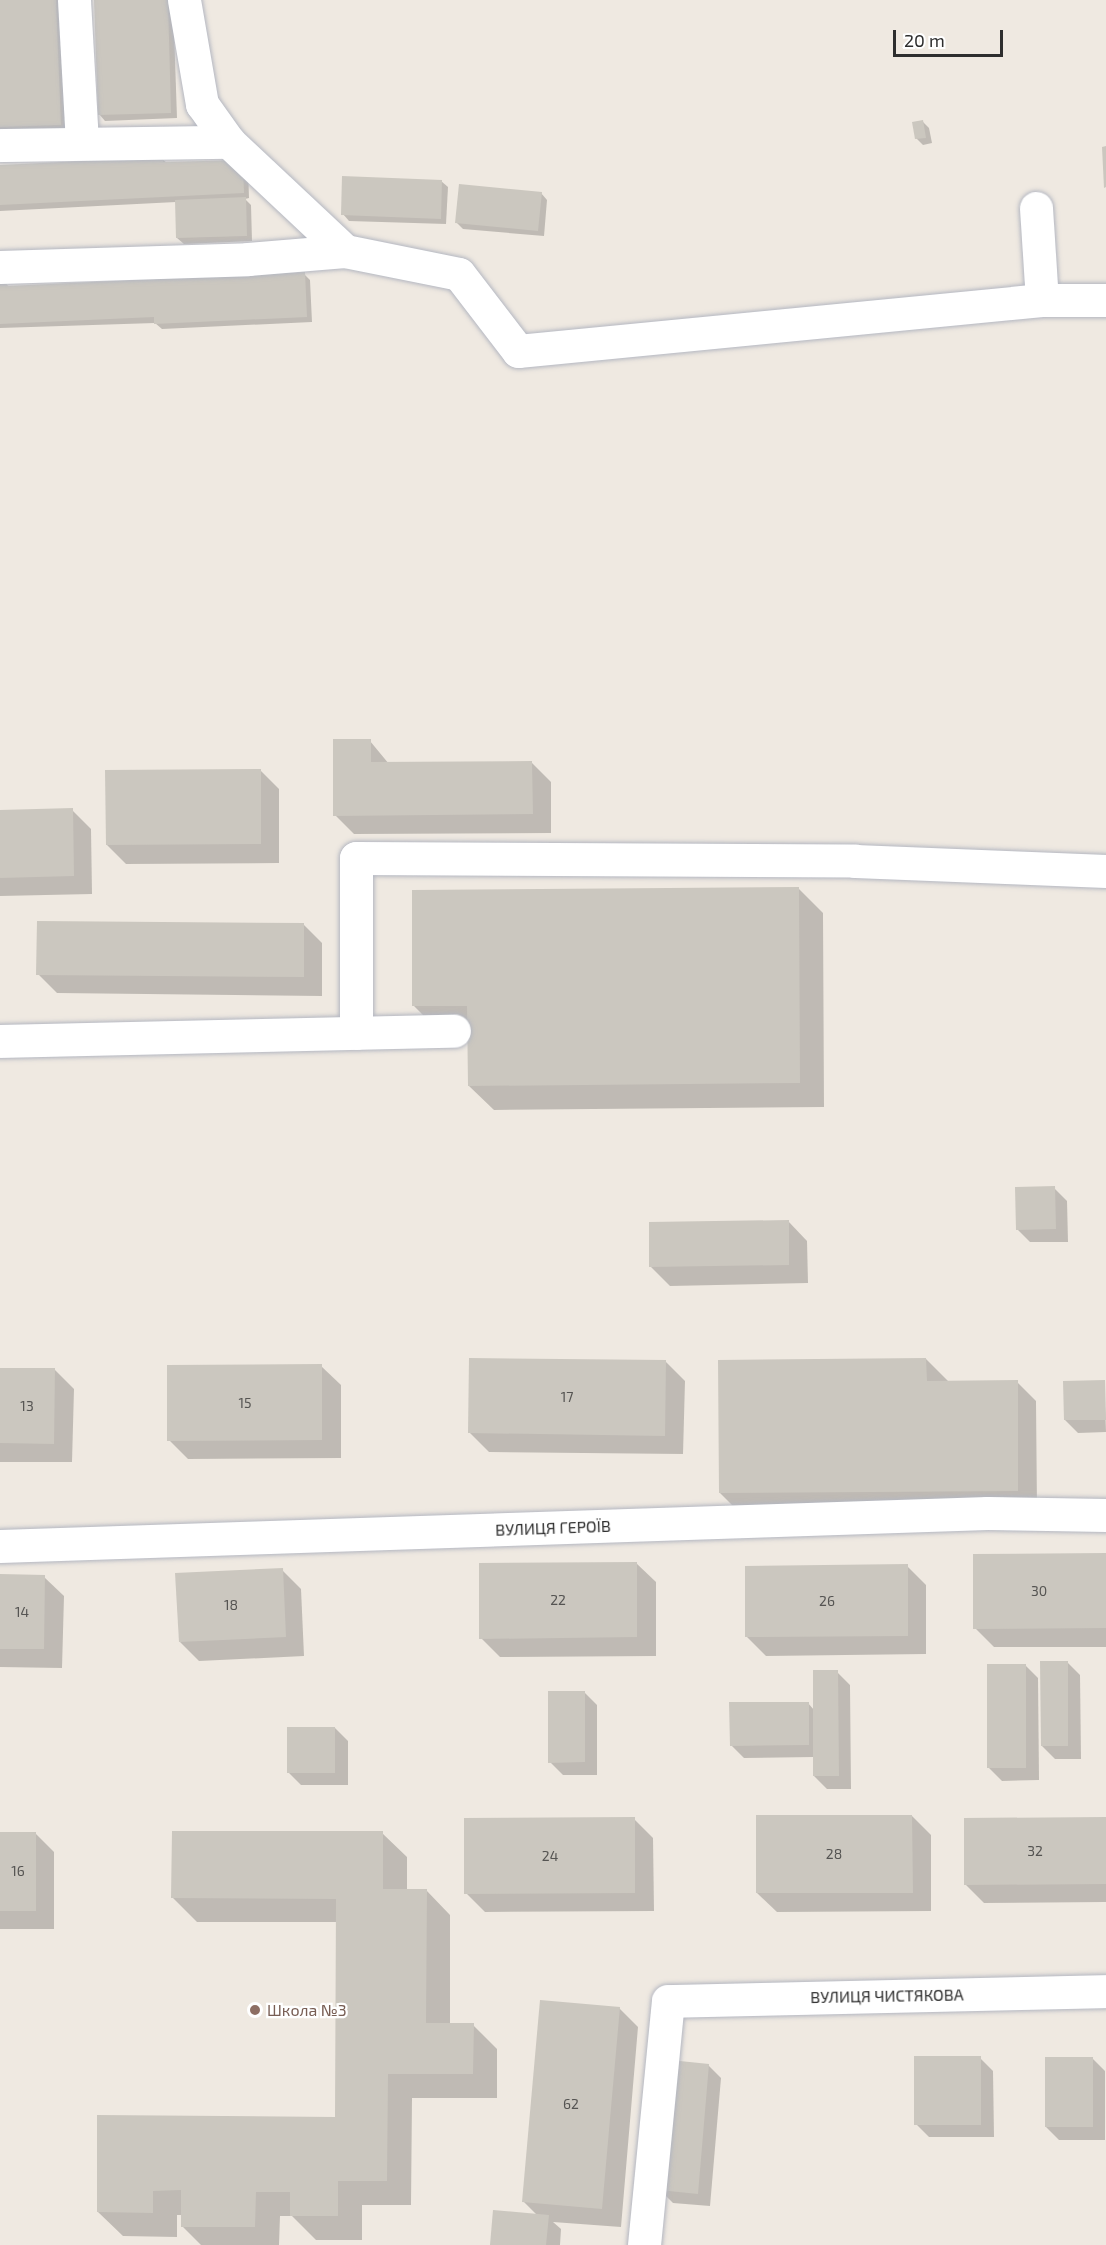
<!DOCTYPE html>
<html>
<head>
<meta charset="utf-8">
<style>
	body { margin:0 }
	#map { position:relative; width:1106px; height:2245px; overflow:hidden; background:#efe9e1; font-family:"Exo 2",sans-serif }
	div>[style] { position:absolute }
	.shadow>* { inset:0; background:#0003 }
	.building>* { inset:0; background:#cbc7bf }
	.roads { filter:drop-shadow(0 0 2px #b4b7c1) drop-shadow(0 0 2px #b4b7c1) }
	.minor>* { height:33px; margin:-16.5px; padding:0 16.5px; transform-origin:16.5px; border-radius:16.5px; background:#fff }
	.dots>* { width:16px; height:16px; translate:-50% -50%; box-sizing:border-box; border:3px solid #fff; border-radius:50% }
	span { translate:-50% -50%; white-space:nowrap; text-align:center; line-height:1.15; -webkit-text-stroke:4.5px #fff; paint-order:stroke }
	.number-label { font-size:14px; color:#555452 }
	.number-label span { -webkit-text-stroke-width:0 }
	.street-label { font-size:16px; color:#2e2e2e }
	.education-label { font-size:16px; color:#785e54 }
	.left { translate:0 -50%; text-align:left }
	.scale { position:absolute; left:893px; top:30px; width:110px; height:27px; box-sizing:border-box; border:3px solid #2e2e2e; border-top:0; padding-left:8px; font-size:18px; line-height:21px; white-space:nowrap; color:#2e2e2e; -webkit-text-stroke:4px #fff; paint-order:stroke }
</style>
</head>
<body>
<div id="map">
	<div class="shadow">
		<div style="clip-path:polygon(0 0,61px 0,66px 130px,0 133px)"></div>
		<div style="clip-path:polygon(95px 0,173px 0,177px 118px,105px 121px,99px 114px)"></div>
		<div style="clip-path:polygon(923px 122px,929px 128px,932px 143px,923px 145px,916px 138px)"></div>
		<div style="clip-path:polygon(162px 159px,167px 163px,248px 167px,249px 198px,245px 199px,251px 205px,252px 241px,184px 244px,177px 238px,176px 202px,0 211px,0 167px)"></div>
		<div style="clip-path:polygon(441px 181px,448px 187px,446px 224px,349px 221px,343px 214px)"></div>
		<div style="clip-path:polygon(541px 193px,547px 200px,544px 236px,463px 229px,457px 223px)"></div>
		<div style="clip-path:polygon(304px 274px,310px 280px,312px 322px,162px 329px,155px 323px,0 328px,0 282px,11px 287px)"></div>
		<div style="clip-path:polygon(370px 741px,389px 764px,532px 763px,551px 782px,551px 833px,354px 834px,335px 815px)"></div>
		<div style="clip-path:polygon(260px 770px,279px 789px,279px 863px,126px 864px,107px 845px)"></div>
		<div style="clip-path:polygon(72px 810px,91px 829px,92px 894px,0 896px,0 812px)"></div>
		<div style="clip-path:polygon(799px 889px,823px 913px,824px 1107px,494px 1110px,469px 1086px,469px 1025px,433px 1025px,414px 1006px)"></div>
		<div style="clip-path:polygon(303px 924px,322px 943px,322px 996px,57px 993px,38px 974px)"></div>
		<div style="clip-path:polygon(1054px 1188px,1067px 1201px,1068px 1242px,1030px 1242px,1017px 1229px)"></div>
		<div style="clip-path:polygon(788px 1221px,807px 1241px,808px 1283px,670px 1286px,651px 1267px)"></div>
		<div style="clip-path:polygon(926px 1359px,949px 1382px,1017px 1382px,1036px 1401px,1037px 1509px,744px 1517px,720px 1493px)"></div>
		<div style="clip-path:polygon(666px 1362px,685px 1381px,683px 1454px,489px 1452px,469px 1432px)"></div>
		<div style="clip-path:polygon(321px 1366px,341px 1385px,341px 1458px,188px 1459px,169px 1440px)"></div>
		<div style="clip-path:polygon(0 1369px,55px 1370px,74px 1389px,72px 1462px,0 1462px)"></div>
		<div style="clip-path:polygon(1104px 1382px,1106px 1432px,1078px 1433px,1065px 1420px)"></div>
		<div style="clip-path:polygon(1106px 1554px,1106px 1647px,994px 1647px,975px 1628px)"></div>
		<div style="clip-path:polygon(636px 1563px,656px 1582px,656px 1656px,500px 1657px,481px 1638px)"></div>
		<div style="clip-path:polygon(907px 1566px,926px 1585px,926px 1654px,766px 1656px,747px 1637px)"></div>
		<div style="clip-path:polygon(282px 1570px,301px 1589px,304px 1656px,199px 1661px,180px 1642px)"></div>
		<div style="clip-path:polygon(0 1576px,44px 1577px,64px 1596px,62px 1668px,0 1667px)"></div>
		<div style="clip-path:polygon(1067px 1662px,1080px 1675px,1081px 1759px,1055px 1759px,1042px 1746px)"></div>
		<div style="clip-path:polygon(1025px 1665px,1038px 1678px,1039px 1780px,1002px 1781px,989px 1768px)"></div>
		<div style="clip-path:polygon(837px 1672px,850px 1685px,851px 1789px,827px 1789px,814px 1776px,814px 1757px,744px 1758px,731px 1745px,808px 1703px,814px 1710px)"></div>
		<div style="clip-path:polygon(584px 1692px,597px 1705px,597px 1775px,563px 1775px,550px 1762px)"></div>
		<div style="clip-path:polygon(335px 1728px,348px 1741px,348px 1785px,301px 1785px,288px 1772px)"></div>
		<div style="clip-path:polygon(912px 1816px,931px 1835px,931px 1911px,777px 1912px,757px 1893px)"></div>
		<div style="clip-path:polygon(1106px 1818px,1106px 1902px,984px 1903px,965px 1884px)"></div>
		<div style="clip-path:polygon(634px 1819px,653px 1838px,654px 1911px,485px 1912px,466px 1893px)"></div>
		<div style="clip-path:polygon(0 1833px,35px 1833px,54px 1852px,54px 1929px,0 1929px)"></div>
		<div style="clip-path:polygon(382px 1833px,407px 1857px,407px 1890px,426px 1890px,450px 1915px,450px 2025px,473px 2025px,497px 2049px,497px 2098px,412px 2098px,411px 2205px,362px 2205px,362px 2240px,316px 2240px,292px 2216px,280px 2216px,279px 2245px,201px 2245px,182px 2226px,182px 2215px,177px 2215px,177px 2237px,123px 2236px,98px 2212px,336px 2118px,338px 1922px,197px 1922px,172px 1897px)"></div>
		<div style="clip-path:polygon(619px 2008px,638px 2027px,621px 2227px,553px 2222px,561px 2229px,560px 2245px,492px 2245px,538px 2216px,524px 2202px)"></div>
		<div style="clip-path:polygon(980px 2058px,993px 2071px,994px 2137px,929px 2137px,916px 2124px)"></div>
		<div style="clip-path:polygon(1092px 2058px,1105px 2071px,1105px 2140px,1059px 2140px,1046px 2127px)"></div>
		<div style="clip-path:polygon(708px 2065px,721px 2078px,710px 2206px,673px 2203px,660px 2190px)"></div>
	</div>
	<div class="building">
		<div style="clip-path:polygon(0 0,56px 0,61px 125px,0 127px)"></div>
		<div style="clip-path:polygon(94px 0,168px 0,171px 113px,98px 115px)"></div>
		<div style="clip-path:polygon(923px 120px,926px 138px,915px 139px,912px 122px)"></div>
		<div style="clip-path:polygon(1106px 146px,1106px 187px,1104px 188px,1102px 147px)"></div>
		<div style="clip-path:polygon(163px 157px,163px 162px,243px 160px,244px 193px,0 205px,0 165px)"></div>
		<div style="clip-path:polygon(342px 176px,442px 180px,441px 219px,341px 215px)"></div>
		<div style="clip-path:polygon(459px 184px,542px 192px,538px 231px,455px 223px)"></div>
		<div style="clip-path:polygon(246px 197px,247px 236px,176px 238px,175px 200px)"></div>
		<div style="clip-path:polygon(305px 272px,307px 317px,154px 324px,154px 317px,0 324px,0 281px,6px 280px,7px 286px)"></div>
		<div style="clip-path:polygon(333px 739px,371px 739px,371px 762px,532px 761px,533px 814px,333px 816px)"></div>
		<div style="clip-path:polygon(261px 769px,261px 844px,106px 845px,105px 770px)"></div>
		<div style="clip-path:polygon(73px 808px,74px 876px,0 878px,0 810px)"></div>
		<div style="clip-path:polygon(799px 887px,800px 1083px,468px 1086px,467px 1006px,412px 1006px,412px 890px)"></div>
		<div style="clip-path:polygon(37px 921px,304px 923px,304px 977px,36px 975px)"></div>
		<div style="clip-path:polygon(1055px 1186px,1056px 1229px,1016px 1230px,1015px 1187px)"></div>
		<div style="clip-path:polygon(789px 1220px,789px 1265px,649px 1267px,649px 1222px)"></div>
		<div style="clip-path:polygon(469px 1358px,666px 1360px,665px 1436px,468px 1433px)"></div>
		<div style="clip-path:polygon(926px 1358px,927px 1381px,1018px 1380px,1018px 1491px,719px 1493px,718px 1360px)"></div>
		<div style="clip-path:polygon(322px 1364px,322px 1440px,167px 1441px,167px 1365px)"></div>
		<div style="clip-path:polygon(0 1368px,55px 1368px,54px 1444px,0 1443px)"></div>
		<div style="clip-path:polygon(1105px 1380px,1106px 1420px,1064px 1420px,1063px 1381px)"></div>
		<div style="clip-path:polygon(1106px 1553px,1106px 1628px,973px 1629px,973px 1554px)"></div>
		<div style="clip-path:polygon(637px 1562px,637px 1637px,479px 1639px,479px 1563px)"></div>
		<div style="clip-path:polygon(908px 1564px,908px 1636px,745px 1637px,745px 1566px)"></div>
		<div style="clip-path:polygon(283px 1568px,286px 1637px,179px 1642px,175px 1573px)"></div>
		<div style="clip-path:polygon(0 1574px,45px 1575px,44px 1649px,0 1649px)"></div>
		<div style="clip-path:polygon(1040px 1661px,1068px 1661px,1068px 1746px,1041px 1746px)"></div>
		<div style="clip-path:polygon(987px 1664px,1026px 1664px,1026px 1768px,987px 1768px)"></div>
		<div style="clip-path:polygon(813px 1670px,838px 1670px,839px 1776px,813px 1776px)"></div>
		<div style="clip-path:polygon(548px 1691px,585px 1691px,585px 1762px,548px 1763px)"></div>
		<div style="clip-path:polygon(729px 1702px,809px 1702px,809px 1745px,730px 1746px)"></div>
		<div style="clip-path:polygon(287px 1727px,335px 1727px,335px 1773px,287px 1773px)"></div>
		<div style="clip-path:polygon(756px 1815px,912px 1815px,913px 1893px,756px 1893px)"></div>
		<div style="clip-path:polygon(635px 1817px,635px 1893px,464px 1894px,464px 1818px)"></div>
		<div style="clip-path:polygon(1106px 1817px,1106px 1884px,964px 1885px,964px 1818px)"></div>
		<div style="clip-path:polygon(172px 1831px,383px 1831px,383px 1889px,427px 1889px,426px 2023px,474px 2023px,473px 2074px,388px 2074px,387px 2181px,338px 2181px,338px 2216px,290px 2216px,290px 2192px,256px 2192px,255px 2227px,181px 2227px,181px 2190px,153px 2191px,153px 2213px,97px 2212px,97px 2115px,335px 2117px,336px 1899px,171px 1898px)"></div>
		<div style="clip-path:polygon(0 1832px,36px 1832px,36px 1911px,0 1911px)"></div>
		<div style="clip-path:polygon(540px 2000px,620px 2007px,602px 2209px,522px 2202px)"></div>
		<div style="clip-path:polygon(914px 2056px,981px 2056px,981px 2125px,914px 2125px)"></div>
		<div style="clip-path:polygon(1045px 2057px,1093px 2057px,1093px 2127px,1045px 2127px)"></div>
		<div style="clip-path:polygon(670px 2060px,709px 2064px,698px 2194px,659px 2190px)"></div>
		<div style="clip-path:polygon(493px 2210px,549px 2215px,546px 2245px,490px 2245px)"></div>
	</div>
	<div class="roads">
		<div class="minor">
			<div style="left:74px;top:0;width:142px;rotate:86.8deg"></div>
			<div style="left:184px;top:0;width:106px;rotate:80.2deg"></div>
			<div style="left:202px;top:104px;width:47px;rotate:54.6deg"></div>
			<div style="left:0;top:145px;width:229px;rotate:-0.8deg"></div>
			<div style="left:229px;top:142px;width:159px;rotate:43.2deg"></div>
			<div style="left:345px;top:251px;width:116px;rotate:11.4deg"></div>
			<div style="left:459px;top:274px;width:97px;rotate:52.5deg"></div>
			<div style="left:518px;top:351px;width:526px;rotate:-5.56deg"></div>
			<div style="left:1042px;top:300px;width:64px"></div>
			<div style="left:1036px;top:208px;width:92px;rotate:86.3deg"></div>
			<div style="left:0;top:267px;width:248px;rotate:-1.8deg"></div>
			<div style="left:248px;top:259px;width:97px;rotate:-4.7deg"></div>
			<div style="left:356px;top:1033px;width:175px;rotate:-90deg"></div>
			<div style="left:356px;top:858px;width:499px;rotate:0.3deg"></div>
			<div style="left:855px;top:861px;width:251px;rotate:2.3deg"></div>
			<div style="left:0;top:1041px;width:454px;rotate:-1.3deg"></div>
			<div style="left:0;top:1546px;width:988px;rotate:-1.91deg"></div>
			<div style="left:987px;top:1513px;width:119px;rotate:1deg"></div>
			<div style="left:644px;top:2245px;width:245px;rotate:-84.4deg"></div>
			<div style="left:668px;top:2001px;width:438px;rotate:-1.3deg"></div>
		</div>
	</div>
	<div class="dots">
		<div style="left:255px;top:2010px;background:#8d6e63"></div>
	</div>
	<div class="number-label">
		<span style="left:567px;top:1397px">17</span>
		<span style="left:245px;top:1403px">15</span>
		<span style="left:27px;top:1406px">13</span>
		<span style="left:1039px;top:1591px">30</span>
		<span style="left:558px;top:1600px">22</span>
		<span style="left:827px;top:1601px">26</span>
		<span style="left:231px;top:1605px">18</span>
		<span style="left:22px;top:1612px">14</span>
		<span style="left:1035px;top:1851px">32</span>
		<span style="left:834px;top:1854px">28</span>
		<span style="left:550px;top:1856px">24</span>
		<span style="left:18px;top:1871px">16</span>
		<span style="left:571px;top:2104px">62</span>
	</div>
	<div class="street-label">
		<span style="left:553px;top:1528px;rotate:-2deg">ВУЛИЦЯ ГЕРОЇВ</span>
		<span style="left:887px;top:1996px;rotate:-1deg">ВУЛИЦЯ ЧИСТЯКОВА</span>
	</div>
	<div class="education-label">
		<span class="left" style="left:267px;top:2010px">Школа №3</span>
	</div>
	<div class="scale">20 m</div>
</div>
</body>
</html>
